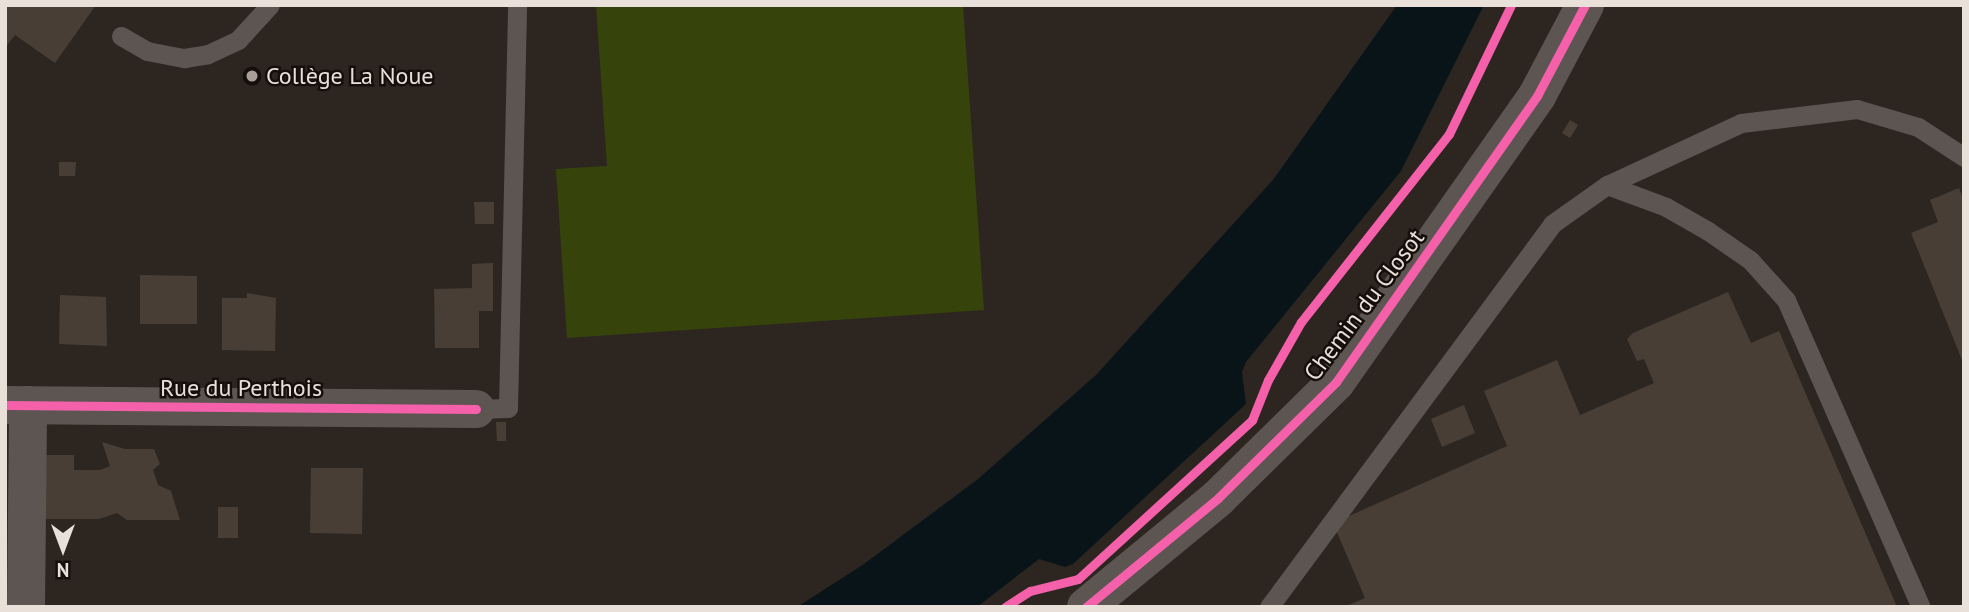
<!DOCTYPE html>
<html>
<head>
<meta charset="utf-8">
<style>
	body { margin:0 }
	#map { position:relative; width:1969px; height:612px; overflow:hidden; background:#2d2620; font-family:"PT Sans",sans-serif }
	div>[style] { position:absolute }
	.green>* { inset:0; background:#36440c }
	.water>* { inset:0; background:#091419 }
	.building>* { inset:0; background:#483e35 }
	.lane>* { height:19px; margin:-9.5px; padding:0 9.5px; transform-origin:9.5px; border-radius:9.5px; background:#5c5551 }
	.street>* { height:38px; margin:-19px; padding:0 19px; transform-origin:19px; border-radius:19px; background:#5c5551 }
	.cycleway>* { height:9px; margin:-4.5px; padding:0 4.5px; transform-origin:4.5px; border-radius:4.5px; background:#f560ab }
	.dots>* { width:19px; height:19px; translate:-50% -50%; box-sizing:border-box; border:4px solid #150f0b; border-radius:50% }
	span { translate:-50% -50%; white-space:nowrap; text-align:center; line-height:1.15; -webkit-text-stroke:5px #150f0b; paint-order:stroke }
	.poi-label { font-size:24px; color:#eae0da }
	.left { translate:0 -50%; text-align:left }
	.street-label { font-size:24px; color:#eae0da }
	.frame { position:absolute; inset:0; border:7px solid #eae0da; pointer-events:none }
	.north { position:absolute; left:28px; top:514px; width:70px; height:70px; -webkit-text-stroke:5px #150f0b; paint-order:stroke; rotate:180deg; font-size:19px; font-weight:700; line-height:28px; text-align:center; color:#eae0da }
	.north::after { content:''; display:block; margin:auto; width:24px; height:32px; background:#eae0da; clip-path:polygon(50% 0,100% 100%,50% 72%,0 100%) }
</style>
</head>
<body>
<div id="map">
	<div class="green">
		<div style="clip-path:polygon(596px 5px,963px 5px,984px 310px,567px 338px,556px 169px,607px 166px)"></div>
	</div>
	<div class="water">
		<div style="clip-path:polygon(1397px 5px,1484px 5px,1401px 171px,1246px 362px,1242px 372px,1246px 404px,1073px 564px,1065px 567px,1039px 559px,977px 607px,797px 607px,864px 564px,978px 479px,1096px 375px,1273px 180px)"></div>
	</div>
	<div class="building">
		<div style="clip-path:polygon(5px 5px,96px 5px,55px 63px,15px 35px,5px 48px)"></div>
		<div style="clip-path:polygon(1570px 120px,1578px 125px,1570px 138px,1562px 133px)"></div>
		<div style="clip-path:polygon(59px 162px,76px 162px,75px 176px,59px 176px)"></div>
		<div style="clip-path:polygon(1959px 188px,1964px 201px,1964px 365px,1911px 233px,1938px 222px,1930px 200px)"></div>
		<div style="clip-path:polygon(474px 202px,494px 202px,494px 224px,475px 224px)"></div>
		<div style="clip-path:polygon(493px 263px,493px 311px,479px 311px,479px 348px,435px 348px,434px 289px,472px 288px,472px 264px)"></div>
		<div style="clip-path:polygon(140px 275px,197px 276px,197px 324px,140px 324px)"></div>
		<div style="clip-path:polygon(1728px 292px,1751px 343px,1779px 331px,1897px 607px,1344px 607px,1365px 598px,1333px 523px,1507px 446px,1484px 391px,1557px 360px,1580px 415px,1654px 383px,1644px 359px,1637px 361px,1627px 339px,1633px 333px)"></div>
		<div style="clip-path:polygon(247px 293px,276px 298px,275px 351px,222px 350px,222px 298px,247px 298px)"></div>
		<div style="clip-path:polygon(60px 295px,106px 297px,107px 346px,59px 344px)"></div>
		<div style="clip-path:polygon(1464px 405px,1475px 433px,1442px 447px,1431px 419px)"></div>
		<div style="clip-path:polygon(496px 422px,506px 422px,506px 441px,497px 441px)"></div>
		<div style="clip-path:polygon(102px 442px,125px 449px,154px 449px,160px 464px,153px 470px,158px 485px,171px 491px,180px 520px,127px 520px,117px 513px,99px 519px,44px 519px,46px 455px,74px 455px,74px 470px,100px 470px,110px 466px)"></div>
		<div style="clip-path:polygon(311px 468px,363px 468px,362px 534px,310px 533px)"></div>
		<div style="clip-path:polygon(218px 507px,238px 507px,238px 538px,218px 538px)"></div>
	</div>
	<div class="lane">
		<div style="left:121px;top:36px;width:30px;rotate:30deg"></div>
		<div style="left:147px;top:51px;width:38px;rotate:11deg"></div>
		<div style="left:184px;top:58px;width:24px;rotate:-9deg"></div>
		<div style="left:208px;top:54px;width:33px;rotate:-25deg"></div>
		<div style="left:238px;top:40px;width:47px;rotate:-47.6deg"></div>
		<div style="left:1607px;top:185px;width:63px;rotate:20.4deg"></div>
		<div style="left:1666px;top:207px;width:48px;rotate:29.7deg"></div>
		<div style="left:1708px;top:231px;width:51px;rotate:34.6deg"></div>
		<div style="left:1750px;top:260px;width:54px;rotate:48deg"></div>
		<div style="left:1786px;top:300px;width:335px;rotate:66.3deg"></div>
		<div style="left:476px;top:409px;width:32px;rotate:-2deg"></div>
		<div style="left:508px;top:408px;width:403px;rotate:-88.7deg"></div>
		<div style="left:1269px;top:607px;width:476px;rotate:-53.5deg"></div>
		<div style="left:1552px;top:224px;width:67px;rotate:-35.3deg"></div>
		<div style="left:1607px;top:185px;width:148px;rotate:-24.8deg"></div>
		<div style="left:1741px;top:123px;width:117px;rotate:-6.9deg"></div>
		<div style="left:1857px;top:109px;width:64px;rotate:16.4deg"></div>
		<div style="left:1918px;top:127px;width:55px;rotate:33.1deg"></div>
	</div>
	<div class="street">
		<div style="left:5px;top:405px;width:471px;rotate:0.5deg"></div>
		<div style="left:26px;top:607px;width:202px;rotate:-89.4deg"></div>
		<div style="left:1086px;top:607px;width:171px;rotate:-39.5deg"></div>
		<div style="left:1218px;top:498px;width:165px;rotate:-44.5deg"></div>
		<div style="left:1336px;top:382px;width:350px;rotate:-54.9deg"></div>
		<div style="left:1537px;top:96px;width:103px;rotate:-62.2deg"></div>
	</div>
	<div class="cycleway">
		<div style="left:5px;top:405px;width:471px;rotate:0.5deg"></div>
		<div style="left:1005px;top:607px;width:30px;rotate:-33deg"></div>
		<div style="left:1030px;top:591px;width:49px;rotate:-14deg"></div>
		<div style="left:1078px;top:579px;width:236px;rotate:-42.4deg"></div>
		<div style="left:1252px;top:420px;width:43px;rotate:-68.2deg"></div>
		<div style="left:1268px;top:380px;width:67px;rotate:-60.4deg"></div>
		<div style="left:1301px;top:322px;width:239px;rotate:-51.8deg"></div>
		<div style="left:1449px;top:134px;width:143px;rotate:-64.3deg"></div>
		<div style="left:1086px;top:607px;width:171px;rotate:-39.5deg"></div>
		<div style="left:1218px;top:498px;width:165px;rotate:-44.5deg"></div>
		<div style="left:1336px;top:382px;width:350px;rotate:-54.9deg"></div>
		<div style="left:1537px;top:96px;width:103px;rotate:-62.2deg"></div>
	</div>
	<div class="dots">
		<div style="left:252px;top:76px;background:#a89f99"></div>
	</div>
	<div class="poi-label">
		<span class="left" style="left:266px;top:76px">Collège La Noue</span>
	</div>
	<div class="street-label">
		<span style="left:1364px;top:305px;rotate:-53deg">Chemin du Closot</span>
		<span style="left:241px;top:388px">Rue du Perthois</span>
	</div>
	<div class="frame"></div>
	<div class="north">N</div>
</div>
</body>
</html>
